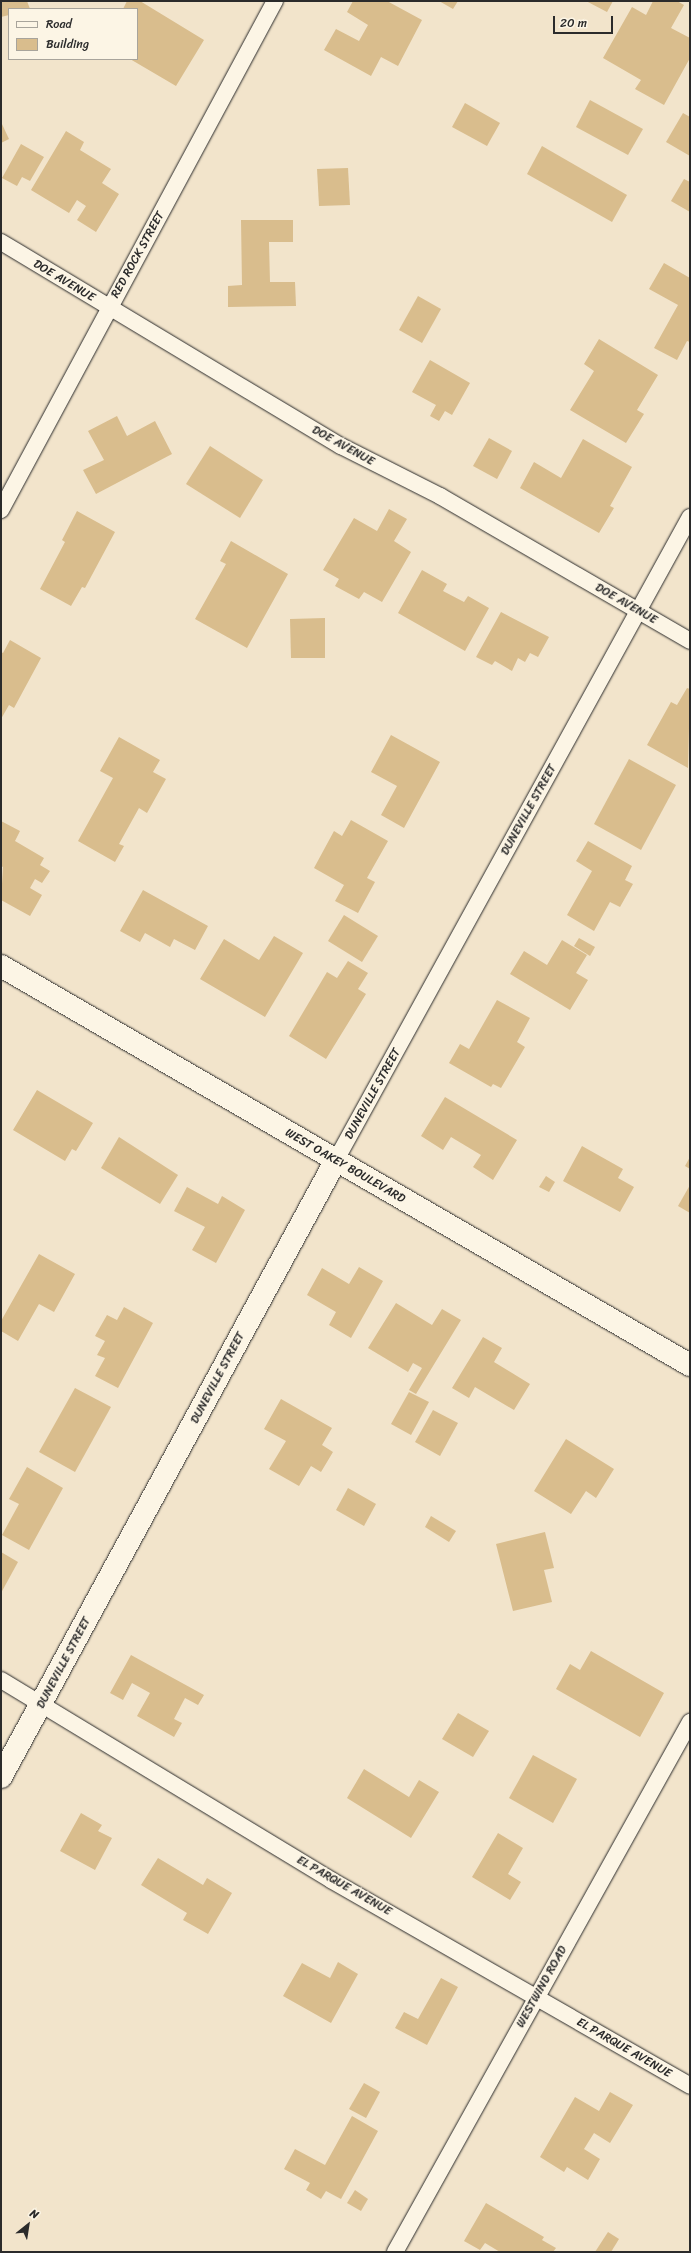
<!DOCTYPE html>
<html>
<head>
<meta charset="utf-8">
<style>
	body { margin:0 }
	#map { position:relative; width:691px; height:2253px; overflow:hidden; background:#f2e4cb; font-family:Sriracha,sans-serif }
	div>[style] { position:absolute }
	.building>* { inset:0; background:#d9bd8d }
	.roads { filter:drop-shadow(0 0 1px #2b2b2b) drop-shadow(0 0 1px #2b2b2b) }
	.street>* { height:16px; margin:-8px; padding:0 8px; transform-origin:8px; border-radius:8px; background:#fcf5e5 }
	.secondary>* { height:22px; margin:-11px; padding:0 11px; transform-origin:11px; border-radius:11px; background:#fcf5e5 }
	span { translate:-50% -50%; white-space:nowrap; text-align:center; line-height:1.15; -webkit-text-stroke:3px #fcf5e5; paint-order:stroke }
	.street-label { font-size:12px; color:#2b2b2b }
	.frame { position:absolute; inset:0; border:2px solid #2b2b2b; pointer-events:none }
	.legend { position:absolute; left:8px; top:8px; width:130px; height:52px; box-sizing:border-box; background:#fcf5e5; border:1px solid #a8a49b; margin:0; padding:5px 7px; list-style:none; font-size:12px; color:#2b2b2b }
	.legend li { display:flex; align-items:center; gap:8px; height:20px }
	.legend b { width:20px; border:1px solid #a8a49b }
	.north { position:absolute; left:8px; top:2205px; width:40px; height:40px; -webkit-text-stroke:3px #fcf5e5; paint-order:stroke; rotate:30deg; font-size:11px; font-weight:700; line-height:16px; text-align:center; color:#2b2b2b }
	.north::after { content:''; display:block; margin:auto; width:14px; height:18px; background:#2b2b2b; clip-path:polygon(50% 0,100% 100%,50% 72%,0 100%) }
	.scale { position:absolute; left:553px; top:16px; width:60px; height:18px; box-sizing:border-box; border:2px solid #2b2b2b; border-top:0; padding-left:5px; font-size:12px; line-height:14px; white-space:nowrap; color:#2b2b2b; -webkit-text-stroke:3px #fcf5e5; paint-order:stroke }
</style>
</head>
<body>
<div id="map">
	<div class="building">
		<div style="clip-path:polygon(1px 1px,27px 1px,30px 9px,9px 9px,9px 15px,1px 17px)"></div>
		<div style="clip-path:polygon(127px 1px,140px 1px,204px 40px,176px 86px,130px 59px,137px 59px,137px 9px,123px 9px)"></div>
		<div style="clip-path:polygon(353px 1px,387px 1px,422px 20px,398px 66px,381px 57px,371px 76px,324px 50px,336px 29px,359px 41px,368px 25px,347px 12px)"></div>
		<div style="clip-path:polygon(439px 1px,458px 1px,453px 9px)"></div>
		<div style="clip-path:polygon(586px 1px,613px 1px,607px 12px)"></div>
		<div style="clip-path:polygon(653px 1px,677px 1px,684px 5px,671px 28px,690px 38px,690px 58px,664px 105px,635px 89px,641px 80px,603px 58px,632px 7px,646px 15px)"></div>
		<div style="clip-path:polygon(590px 100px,643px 129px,628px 155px,576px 127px)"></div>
		<div style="clip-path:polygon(465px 103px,500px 123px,487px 146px,452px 127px)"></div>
		<div style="clip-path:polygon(683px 113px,690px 117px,690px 156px,666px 142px)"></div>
		<div style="clip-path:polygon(1px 122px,9px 139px,1px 143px)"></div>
		<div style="clip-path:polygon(66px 131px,84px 142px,80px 150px,111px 169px,102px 183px,119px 194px,96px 232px,77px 220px,86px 206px,77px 200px,69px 213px,31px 190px)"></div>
		<div style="clip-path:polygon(21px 144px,44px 157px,30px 181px,22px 177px,17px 186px,2px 178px)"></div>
		<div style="clip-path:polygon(542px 146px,627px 195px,612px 222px,527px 174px)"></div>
		<div style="clip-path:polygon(348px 168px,350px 205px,319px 206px,317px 169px)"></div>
		<div style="clip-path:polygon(684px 179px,690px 182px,690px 212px,671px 201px)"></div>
		<div style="clip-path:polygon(241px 220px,293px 220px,293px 242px,269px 242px,270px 282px,295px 282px,296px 306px,228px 307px,228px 286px,242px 285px)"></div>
		<div style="clip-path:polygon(664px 263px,690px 278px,690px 342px,687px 341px,677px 360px,654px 348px,678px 305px,649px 289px)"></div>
		<div style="clip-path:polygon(418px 296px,441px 309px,422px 343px,399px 330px)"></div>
		<div style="clip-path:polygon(599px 339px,658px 375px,637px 410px,644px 414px,626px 443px,570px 410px,594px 371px,584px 364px)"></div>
		<div style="clip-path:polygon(430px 360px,470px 383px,452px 415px,445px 411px,439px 421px,430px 416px,436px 405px,412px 392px)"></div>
		<div style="clip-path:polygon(117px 416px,127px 436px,155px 421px,172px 454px,96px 494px,83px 470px,104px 460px,88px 431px)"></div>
		<div style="clip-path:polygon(489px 438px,512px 451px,497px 479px,473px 466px)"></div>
		<div style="clip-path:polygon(583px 439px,632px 467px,610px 506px,614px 508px,599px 533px,520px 488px,534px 462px,561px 478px)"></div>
		<div style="clip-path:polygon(210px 446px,263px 480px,240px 518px,186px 484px)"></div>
		<div style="clip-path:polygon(389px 509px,407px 519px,394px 541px,411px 552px,382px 602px,364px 592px,359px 599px,335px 586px,339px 579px,323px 570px,354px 518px,377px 531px)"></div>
		<div style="clip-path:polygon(77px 511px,115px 532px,85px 588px,82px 587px,71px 606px,40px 589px,65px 542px,62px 540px)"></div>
		<div style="clip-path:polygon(231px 541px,288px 574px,247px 648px,195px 619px,226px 564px,220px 561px)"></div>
		<div style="clip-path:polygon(422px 570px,447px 584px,443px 591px,464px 602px,468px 596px,489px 608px,465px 651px,398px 613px)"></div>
		<div style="clip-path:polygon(501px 612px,549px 637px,538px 657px,530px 653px,525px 662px,518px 658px,512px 671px,495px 661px,492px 665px,476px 657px)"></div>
		<div style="clip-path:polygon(325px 618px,325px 658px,291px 658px,290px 619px)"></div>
		<div style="clip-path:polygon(10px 640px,41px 658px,14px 708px,9px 705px,1px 719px,1px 652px,3px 653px)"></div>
		<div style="clip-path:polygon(687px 688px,690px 689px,688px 768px,647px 745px,671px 702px,677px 705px)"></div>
		<div style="clip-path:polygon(391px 735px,440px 762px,404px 828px,381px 815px,397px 786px,371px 772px)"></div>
		<div style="clip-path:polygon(119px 737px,160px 760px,153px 772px,166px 779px,147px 813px,139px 808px,119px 844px,124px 846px,115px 862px,78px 841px,113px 778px,100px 771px)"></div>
		<div style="clip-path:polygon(629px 759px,676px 785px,641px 850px,594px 824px)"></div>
		<div style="clip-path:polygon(351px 820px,388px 841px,367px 878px,375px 882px,358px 913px,335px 901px,344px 885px,314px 868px,334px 831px,342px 836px)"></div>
		<div style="clip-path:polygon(1px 821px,20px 831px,15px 841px,44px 858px,40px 865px,50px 871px,42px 883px,35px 879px,30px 888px,42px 895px,30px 916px,1px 900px,3px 867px,1px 866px)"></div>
		<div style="clip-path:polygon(588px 841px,632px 866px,625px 880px,633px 884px,620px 907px,610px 902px,594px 931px,567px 915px,592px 871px,576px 861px)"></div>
		<div style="clip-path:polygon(143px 890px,208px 926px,195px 950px,174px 939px,170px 947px,145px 933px,140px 942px,120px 931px)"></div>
		<div style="clip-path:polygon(344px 915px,378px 936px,362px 962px,328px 941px)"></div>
		<div style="clip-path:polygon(274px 936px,303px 953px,265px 1017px,200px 979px,224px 939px,259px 960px)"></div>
		<div style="clip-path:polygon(579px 938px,595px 947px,590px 956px,574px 946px)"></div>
		<div style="clip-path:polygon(562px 940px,587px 955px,576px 973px,588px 980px,570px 1010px,510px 974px,524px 951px,547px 965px)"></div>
		<div style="clip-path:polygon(348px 961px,368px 973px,358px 989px,366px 994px,326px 1059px,289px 1036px,327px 972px,337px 978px)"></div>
		<div style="clip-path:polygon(497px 1000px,530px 1018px,517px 1042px,525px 1047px,501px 1088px,493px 1084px,491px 1087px,449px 1063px,460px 1044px,469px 1049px)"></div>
		<div style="clip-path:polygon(37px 1090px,93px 1123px,76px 1151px,72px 1149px,65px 1161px,13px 1130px)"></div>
		<div style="clip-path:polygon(445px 1097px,517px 1140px,493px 1180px,473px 1167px,481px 1155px,451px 1137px,443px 1150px,421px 1136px)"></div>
		<div style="clip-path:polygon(119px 1137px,178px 1175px,160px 1204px,101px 1168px)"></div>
		<div style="clip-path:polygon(582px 1146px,623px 1169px,618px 1178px,634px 1187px,620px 1212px,563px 1181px)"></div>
		<div style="clip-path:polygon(690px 1157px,690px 1169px,685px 1166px)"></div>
		<div style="clip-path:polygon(546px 1176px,555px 1182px,549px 1192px,539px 1187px)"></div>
		<div style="clip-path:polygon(690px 1185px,690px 1213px,678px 1206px)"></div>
		<div style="clip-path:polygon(187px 1187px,218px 1204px,222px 1196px,245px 1210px,216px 1263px,192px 1250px,205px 1227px,174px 1211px)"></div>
		<div style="clip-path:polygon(39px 1254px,75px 1274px,54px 1312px,39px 1304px,18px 1341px,1px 1331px,1px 1321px)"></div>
		<div style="clip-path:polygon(359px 1267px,383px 1281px,351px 1338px,329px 1325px,336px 1312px,307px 1295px,322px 1268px,349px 1284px)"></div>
		<div style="clip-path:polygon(396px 1303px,432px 1325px,442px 1309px,461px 1320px,416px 1394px,409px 1390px,422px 1368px,413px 1363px,408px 1372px,368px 1348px)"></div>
		<div style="clip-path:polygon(124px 1307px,153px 1323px,118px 1388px,95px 1376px,105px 1358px,97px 1355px,105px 1341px,95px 1336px,107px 1315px,117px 1320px)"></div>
		<div style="clip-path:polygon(483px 1337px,502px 1348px,494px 1362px,530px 1384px,514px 1410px,475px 1387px,469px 1398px,452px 1388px)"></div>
		<div style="clip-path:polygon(75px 1388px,111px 1407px,75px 1472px,39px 1452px)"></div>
		<div style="clip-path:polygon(409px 1392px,429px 1402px,411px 1435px,391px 1424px)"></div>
		<div style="clip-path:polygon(281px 1399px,332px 1428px,322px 1445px,333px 1452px,321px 1472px,311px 1466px,299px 1486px,269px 1469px,286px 1441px,264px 1429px)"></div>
		<div style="clip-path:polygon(433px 1410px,458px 1423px,440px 1456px,415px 1442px)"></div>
		<div style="clip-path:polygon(566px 1439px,614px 1469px,596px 1498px,586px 1491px,571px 1514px,534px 1491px)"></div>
		<div style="clip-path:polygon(27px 1467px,63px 1488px,29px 1550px,2px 1535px,19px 1504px,9px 1499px)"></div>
		<div style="clip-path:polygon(348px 1488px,376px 1504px,364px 1526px,336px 1510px)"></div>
		<div style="clip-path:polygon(431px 1516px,456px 1531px,449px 1542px,425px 1527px)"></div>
		<div style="clip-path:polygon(545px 1532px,554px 1568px,544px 1570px,552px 1602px,513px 1611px,496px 1544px)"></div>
		<div style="clip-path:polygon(1px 1552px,18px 1562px,1px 1593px)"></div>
		<div style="clip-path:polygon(591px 1651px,664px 1693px,640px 1737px,556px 1689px,570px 1664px,580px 1670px)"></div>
		<div style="clip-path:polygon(131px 1655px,204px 1695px,198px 1705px,185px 1698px,174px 1719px,182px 1723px,174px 1737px,137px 1716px,150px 1693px,132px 1683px,123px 1700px,110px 1693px)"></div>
		<div style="clip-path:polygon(458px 1713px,489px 1731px,473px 1757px,442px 1739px)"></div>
		<div style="clip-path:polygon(533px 1755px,577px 1779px,553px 1823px,509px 1798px)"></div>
		<div style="clip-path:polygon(364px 1769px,409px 1797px,419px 1780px,439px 1792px,411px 1838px,347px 1798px)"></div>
		<div style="clip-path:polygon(81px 1813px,102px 1825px,98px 1831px,112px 1838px,95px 1870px,60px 1851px)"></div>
		<div style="clip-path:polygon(498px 1833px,523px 1848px,508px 1874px,521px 1882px,510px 1900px,472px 1877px)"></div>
		<div style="clip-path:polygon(158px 1858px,203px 1885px,207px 1878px,232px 1893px,208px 1934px,183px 1920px,187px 1913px,141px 1885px)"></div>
		<div style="clip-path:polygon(338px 1962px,358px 1974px,331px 2023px,283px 1996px,302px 1963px,330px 1978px)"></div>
		<div style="clip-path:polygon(441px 1978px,458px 1987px,427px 2045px,395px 2028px,404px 2012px,418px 2019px)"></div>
		<div style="clip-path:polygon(364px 2083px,380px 2092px,366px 2118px,349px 2109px)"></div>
		<div style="clip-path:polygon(610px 2092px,633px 2105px,610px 2143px,594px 2133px,584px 2149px,600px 2159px,588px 2180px,567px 2167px,564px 2172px,540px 2157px,575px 2097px,599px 2111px)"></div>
		<div style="clip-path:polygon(352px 2116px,378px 2131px,341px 2199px,326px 2191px,321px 2199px,306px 2190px,310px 2183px,284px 2169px,295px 2149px,325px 2165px)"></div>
		<div style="clip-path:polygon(355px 2190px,368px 2199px,361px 2211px,347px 2203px)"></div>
		<div style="clip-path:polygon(486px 2203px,544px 2237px,542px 2240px,556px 2248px,553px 2252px,500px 2252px,485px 2243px,480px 2250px,464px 2241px)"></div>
		<div style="clip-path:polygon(608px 2232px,619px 2239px,611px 2252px,595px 2252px)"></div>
	</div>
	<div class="roads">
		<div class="street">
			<div style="left:1px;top:242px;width:397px;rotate:31deg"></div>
			<div style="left:341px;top:446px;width:111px;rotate:26.8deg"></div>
			<div style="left:440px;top:496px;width:289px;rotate:30.1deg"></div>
			<div style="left:1px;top:510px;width:578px;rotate:-61.71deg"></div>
			<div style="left:336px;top:1160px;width:734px;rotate:-61.17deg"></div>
			<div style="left:1px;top:1680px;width:386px;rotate:31.2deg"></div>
			<div style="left:331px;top:1880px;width:414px;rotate:29.8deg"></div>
			<div style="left:395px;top:2252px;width:607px;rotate:-60.9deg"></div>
		</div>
		<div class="secondary">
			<div style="left:1px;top:966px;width:796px;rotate:30.08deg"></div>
			<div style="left:1px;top:1777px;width:702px;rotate:-61.5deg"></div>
		</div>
	</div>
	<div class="street-label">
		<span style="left:138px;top:255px;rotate:-61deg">RED ROCK STREET</span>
		<span style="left:64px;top:281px;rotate:31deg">DOE AVENUE</span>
		<span style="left:343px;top:446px;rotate:29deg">DOE AVENUE</span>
		<span style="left:626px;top:604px;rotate:30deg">DOE AVENUE</span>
		<span style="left:529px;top:810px;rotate:-61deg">DUNEVILLE STREET</span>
		<span style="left:373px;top:1094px;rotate:-61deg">DUNEVILLE STREET</span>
		<span style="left:345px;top:1166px;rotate:30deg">WEST OAKEY BOULEVARD</span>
		<span style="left:218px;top:1378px;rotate:-62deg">DUNEVILLE STREET</span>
		<span style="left:64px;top:1663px;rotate:-62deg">DUNEVILLE STREET</span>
		<span style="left:344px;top:1886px;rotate:30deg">EL PARQUE AVENUE</span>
		<span style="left:542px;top:1987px;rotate:-61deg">WESTWIND ROAD</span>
		<span style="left:624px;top:2048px;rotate:30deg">EL PARQUE AVENUE</span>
	</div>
	<div class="frame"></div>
	<ul class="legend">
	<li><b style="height:5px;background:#fcf5e5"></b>Road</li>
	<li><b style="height:11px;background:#d9bd8d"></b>Building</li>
	</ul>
	<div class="north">N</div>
	<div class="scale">20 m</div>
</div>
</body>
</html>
